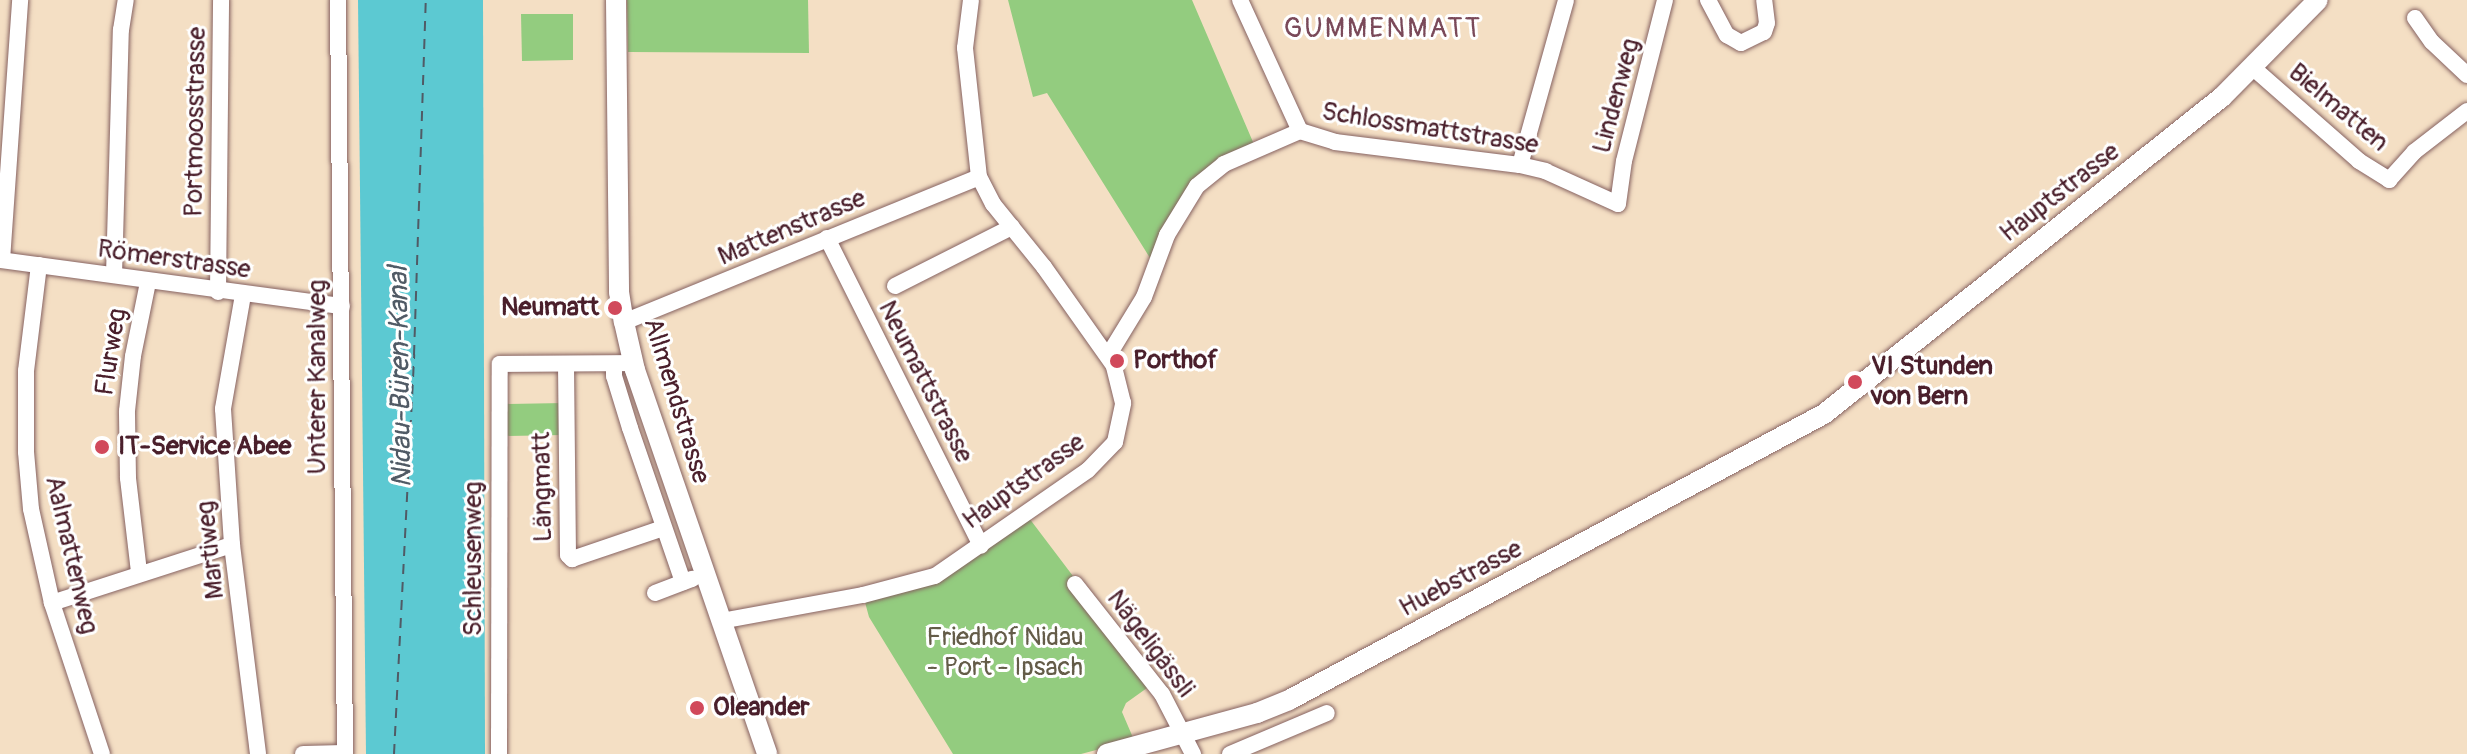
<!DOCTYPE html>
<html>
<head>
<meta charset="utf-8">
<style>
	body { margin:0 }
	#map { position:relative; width:2467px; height:754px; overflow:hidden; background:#f4dfc4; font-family:Pangolin,sans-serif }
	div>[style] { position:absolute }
	.green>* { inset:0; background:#93cc7f }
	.water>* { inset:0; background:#5cc9d2 }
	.ferry>* { height:2px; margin-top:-1px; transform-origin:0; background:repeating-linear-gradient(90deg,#505a65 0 10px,transparent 0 18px) }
	.roads { filter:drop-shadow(0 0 2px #866261) drop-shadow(0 0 2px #866261) }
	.minor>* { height:16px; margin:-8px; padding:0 8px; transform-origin:8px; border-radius:8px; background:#fff }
	.major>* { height:20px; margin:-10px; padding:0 10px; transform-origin:10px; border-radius:10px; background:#fff }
	.dots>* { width:22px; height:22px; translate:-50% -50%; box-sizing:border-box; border:4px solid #fff; border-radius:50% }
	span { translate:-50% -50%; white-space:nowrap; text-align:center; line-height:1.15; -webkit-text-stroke:6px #fff; paint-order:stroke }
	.street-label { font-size:26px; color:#4a1f2b }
	.poi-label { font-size:26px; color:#4a1f2b; font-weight:700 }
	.right { translate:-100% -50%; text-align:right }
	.left { translate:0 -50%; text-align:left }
	.park-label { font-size:26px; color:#645c48 }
	.neighbourhood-label { font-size:28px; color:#7a4959; letter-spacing:2px }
	.water-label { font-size:28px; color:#505a65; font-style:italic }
</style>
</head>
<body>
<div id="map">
	<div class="green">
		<div style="clip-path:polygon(627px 0,808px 0,809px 53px,628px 52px)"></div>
		<div style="clip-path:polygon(1008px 0,1192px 0,1256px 149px,1197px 186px,1155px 266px,1047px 93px,1033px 97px)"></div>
		<div style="clip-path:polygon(521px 14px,573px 14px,573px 60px,522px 61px)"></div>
		<div style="clip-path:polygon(564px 403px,563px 435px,501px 436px,502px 404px)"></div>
		<div style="clip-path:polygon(1026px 514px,1154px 683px,1126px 703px,1122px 712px,1134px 740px,1081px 754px,953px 754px,869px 617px,863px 595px,915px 584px)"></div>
	</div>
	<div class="water">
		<div style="clip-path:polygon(358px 0,483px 0,485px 754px,366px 754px)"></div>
	</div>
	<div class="ferry">
		<div style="left:394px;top:754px;width:400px;rotate:-87.1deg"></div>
		<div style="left:414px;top:355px;width:355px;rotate:-88.1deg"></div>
	</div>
	<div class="roads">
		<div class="minor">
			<div style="left:338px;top:0;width:754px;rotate:89.47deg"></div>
			<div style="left:1240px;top:0;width:144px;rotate:65.4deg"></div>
			<div style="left:1708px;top:0;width:40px;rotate:62deg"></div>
			<div style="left:1727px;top:35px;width:16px;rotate:30deg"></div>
			<div style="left:1741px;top:43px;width:25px;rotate:-26deg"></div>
			<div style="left:1764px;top:32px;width:9px;rotate:-72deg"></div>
			<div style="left:1767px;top:23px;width:23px;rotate:-97deg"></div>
			<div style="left:2415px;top:18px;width:29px;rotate:55deg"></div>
			<div style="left:2432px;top:42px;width:48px;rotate:43.3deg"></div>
			<div style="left:2251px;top:66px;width:144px;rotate:41.3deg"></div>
			<div style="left:2359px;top:161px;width:36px;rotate:32deg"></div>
			<div style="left:2389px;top:180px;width:38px;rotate:-48deg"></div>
			<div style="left:2414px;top:152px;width:67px;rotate:-37.7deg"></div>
			<div style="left:1300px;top:131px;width:37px;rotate:17deg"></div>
			<div style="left:1335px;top:142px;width:186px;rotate:7.1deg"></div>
			<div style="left:1520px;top:165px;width:26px;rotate:13deg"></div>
			<div style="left:1545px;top:171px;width:80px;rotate:24.3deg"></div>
			<div style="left:1618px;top:204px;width:43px;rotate:-82.1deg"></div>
			<div style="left:1624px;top:161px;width:166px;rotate:-75.7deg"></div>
			<div style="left:1520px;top:165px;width:171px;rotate:-74.4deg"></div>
			<div style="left:827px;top:238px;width:344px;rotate:63.4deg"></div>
			<div style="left:0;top:260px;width:345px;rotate:7.7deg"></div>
			<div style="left:2px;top:260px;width:261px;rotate:-86deg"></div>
			<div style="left:39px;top:265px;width:107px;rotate:97deg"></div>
			<div style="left:26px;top:371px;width:81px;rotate:90deg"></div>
			<div style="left:26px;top:452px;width:57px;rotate:85deg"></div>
			<div style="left:31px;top:509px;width:96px;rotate:77.4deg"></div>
			<div style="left:52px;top:603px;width:159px;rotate:71.7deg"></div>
			<div style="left:114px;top:275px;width:245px;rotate:-88.4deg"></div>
			<div style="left:121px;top:30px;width:30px;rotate:-81deg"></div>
			<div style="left:895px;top:286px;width:131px;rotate:-26.8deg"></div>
			<div style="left:218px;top:292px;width:292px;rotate:-89.4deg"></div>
			<div style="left:243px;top:295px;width:116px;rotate:100deg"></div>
			<div style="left:223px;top:409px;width:136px;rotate:86.2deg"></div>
			<div style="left:232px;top:545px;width:211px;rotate:82.9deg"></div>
			<div style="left:624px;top:322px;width:383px;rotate:-22.2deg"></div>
			<div style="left:1108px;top:356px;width:69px;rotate:-58.6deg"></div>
			<div style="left:1144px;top:297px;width:66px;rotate:-69.6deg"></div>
			<div style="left:1167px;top:235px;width:57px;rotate:-58.5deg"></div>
			<div style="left:1197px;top:186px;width:35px;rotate:-39deg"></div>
			<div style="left:1224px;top:164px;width:83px;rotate:-23.5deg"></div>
			<div style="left:566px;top:365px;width:190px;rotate:89.4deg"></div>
			<div style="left:568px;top:555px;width:6px;rotate:45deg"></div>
			<div style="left:572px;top:559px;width:96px;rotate:-18.8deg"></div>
			<div style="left:614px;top:365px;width:11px;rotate:90deg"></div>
			<div style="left:614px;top:376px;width:54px;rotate:72.9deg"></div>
			<div style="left:630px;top:428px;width:163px;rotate:71deg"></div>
			<div style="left:139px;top:572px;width:95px;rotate:-96.7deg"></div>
			<div style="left:128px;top:478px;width:67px;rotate:-90.9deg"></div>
			<div style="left:127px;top:411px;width:55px;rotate:-83.8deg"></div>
			<div style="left:133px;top:356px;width:76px;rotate:-78.5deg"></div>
			<div style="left:1075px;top:584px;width:140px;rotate:51.7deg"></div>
			<div style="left:1162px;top:694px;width:68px;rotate:62.7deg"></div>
			<div style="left:655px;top:593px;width:40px;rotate:-21deg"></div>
			<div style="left:52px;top:603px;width:189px;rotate:-17.9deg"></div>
			<div style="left:721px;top:621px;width:144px;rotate:-10.4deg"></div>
			<div style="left:863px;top:595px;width:74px;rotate:-14.8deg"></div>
			<div style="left:935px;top:576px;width:186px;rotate:-34.7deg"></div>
			<div style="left:1088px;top:470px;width:39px;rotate:-46deg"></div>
			<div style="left:1115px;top:442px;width:40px;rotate:-78deg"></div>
			<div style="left:1123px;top:403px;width:38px;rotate:-104deg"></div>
			<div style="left:1114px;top:366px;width:121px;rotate:-125.3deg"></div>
			<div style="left:1044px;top:267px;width:81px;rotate:-129deg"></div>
			<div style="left:993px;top:204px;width:30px;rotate:-117deg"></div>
			<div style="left:979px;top:177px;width:130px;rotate:-96.2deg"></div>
			<div style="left:965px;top:48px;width:48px;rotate:-82.9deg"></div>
			<div style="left:303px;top:754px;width:42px;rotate:-1.4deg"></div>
			<div style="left:499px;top:754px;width:390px;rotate:-89.9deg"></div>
			<div style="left:500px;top:364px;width:133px;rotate:-0.4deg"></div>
			<div style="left:1230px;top:754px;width:105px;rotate:-22.9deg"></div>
		</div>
		<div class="major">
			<div style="left:616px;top:0;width:292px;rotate:89.4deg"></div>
			<div style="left:619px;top:292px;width:30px;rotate:81deg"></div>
			<div style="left:624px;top:322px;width:49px;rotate:77.1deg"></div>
			<div style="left:635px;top:370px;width:406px;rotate:71deg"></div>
			<div style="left:1107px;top:754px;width:156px;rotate:-15.3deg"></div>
			<div style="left:1257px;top:713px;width:35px;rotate:-22deg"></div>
			<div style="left:1289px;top:700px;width:607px;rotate:-28.13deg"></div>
			<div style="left:1824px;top:414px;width:509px;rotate:-38.54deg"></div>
			<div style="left:2222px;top:97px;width:136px;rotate:-45.3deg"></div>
		</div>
	</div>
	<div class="dots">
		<div style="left:615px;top:308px;background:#d1495b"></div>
		<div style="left:1117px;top:361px;background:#d1495b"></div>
		<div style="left:1855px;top:382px;background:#d1495b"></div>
		<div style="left:102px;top:447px;background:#d1495b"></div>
		<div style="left:697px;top:708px;background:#d1495b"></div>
	</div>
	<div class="street-label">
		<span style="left:1617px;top:96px;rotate:-75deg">Lindenweg</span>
		<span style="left:2338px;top:108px;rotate:40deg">Bielmatten</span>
		<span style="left:196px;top:122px;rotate:-89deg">Portmoosstrasse</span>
		<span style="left:1430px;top:129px;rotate:9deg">Schlossmattstrasse</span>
		<span style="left:2060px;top:193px;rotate:-38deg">Hauptstrasse</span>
		<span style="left:792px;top:228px;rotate:-23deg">Mattenstrasse</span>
		<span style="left:174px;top:260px;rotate:8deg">Römerstrasse</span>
		<span style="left:112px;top:352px;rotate:-81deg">Flurweg</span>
		<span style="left:318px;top:377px;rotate:-90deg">Unterer Kanalweg</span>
		<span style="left:925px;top:382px;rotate:63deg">Neumattstrasse</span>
		<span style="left:676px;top:401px;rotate:73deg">Allmendstrasse</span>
		<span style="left:1024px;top:482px;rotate:-36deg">Hauptstrasse</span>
		<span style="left:543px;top:487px;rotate:-91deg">Längmatt</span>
		<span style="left:211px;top:550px;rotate:-96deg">Martiweg</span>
		<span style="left:71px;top:555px;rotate:77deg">Aalmattenweg</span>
		<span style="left:474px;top:559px;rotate:-90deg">Schleusenweg</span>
		<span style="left:1461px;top:579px;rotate:-28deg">Huebstrasse</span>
		<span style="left:1150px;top:644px;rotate:53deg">Nägeligässli</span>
	</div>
	<div class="poi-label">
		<span class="right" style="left:599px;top:308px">Neumatt</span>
		<span class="left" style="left:1133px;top:361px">Porthof</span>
		<span class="left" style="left:1871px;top:382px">VI Stunden<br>von Bern</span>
		<span class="left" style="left:118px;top:447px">IT-Service Abee</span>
		<span class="left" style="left:713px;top:708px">Oleander</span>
	</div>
	<div class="park-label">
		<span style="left:1005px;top:653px">Friedhof Nidau<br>- Port - Ipsach</span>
	</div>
	<div class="neighbourhood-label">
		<span style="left:1383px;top:29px">GUMMENMATT</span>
	</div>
	<div class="water-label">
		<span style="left:401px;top:377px;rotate:-91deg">Nidau-Büren-Kanal</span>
	</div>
</div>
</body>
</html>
